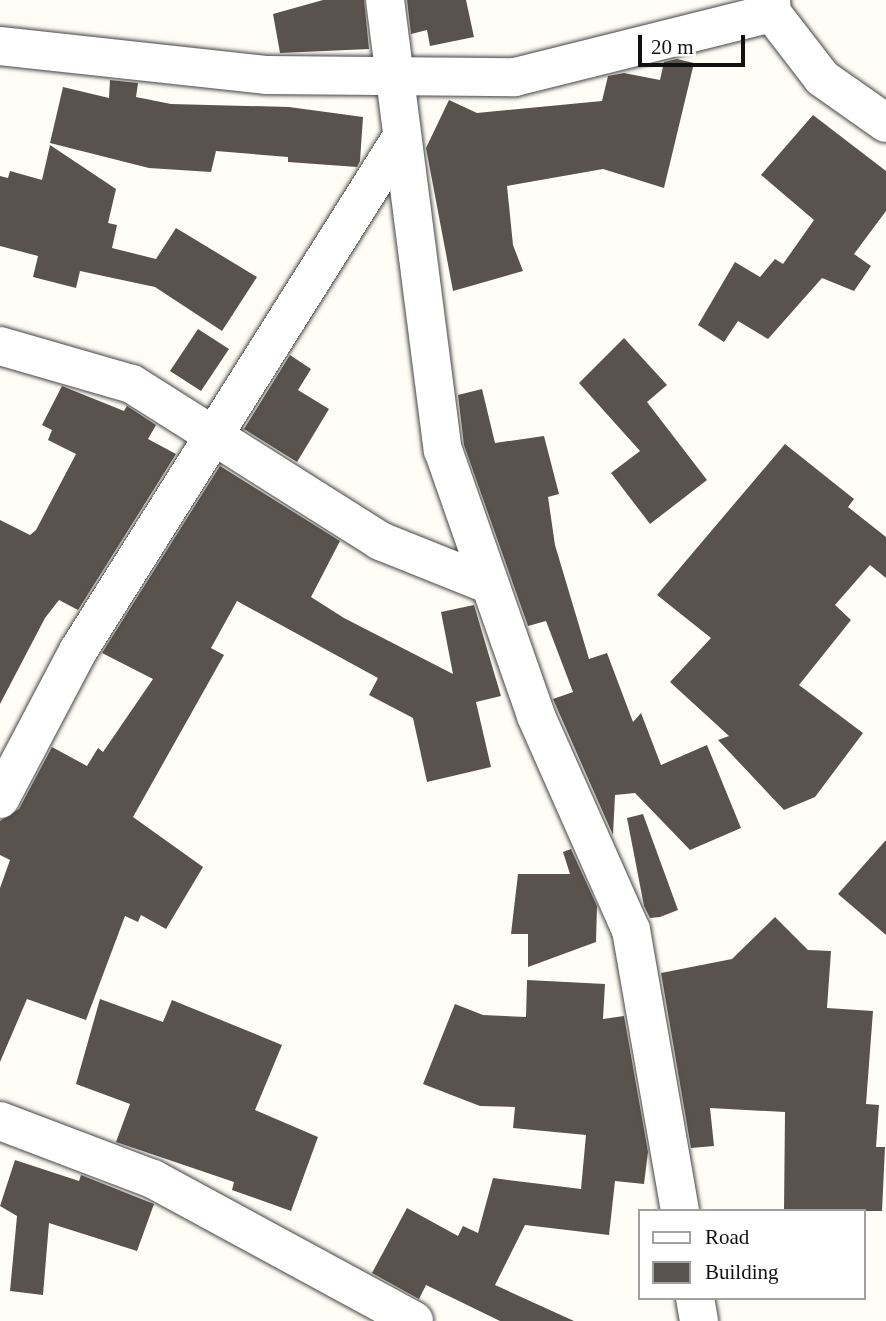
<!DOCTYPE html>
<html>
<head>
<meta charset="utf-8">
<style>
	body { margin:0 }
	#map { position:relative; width:886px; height:1321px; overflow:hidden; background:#fffdf5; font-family:Georgia,serif }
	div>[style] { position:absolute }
	.building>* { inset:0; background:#5a524d }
	.roads { filter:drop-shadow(0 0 2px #444) drop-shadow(0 0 2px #444) }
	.minor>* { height:38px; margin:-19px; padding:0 19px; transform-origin:19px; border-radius:19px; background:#fff }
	span { translate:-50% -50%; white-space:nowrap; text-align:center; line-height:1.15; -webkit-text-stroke:7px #fff; paint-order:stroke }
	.legend { position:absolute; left:638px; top:1209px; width:228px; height:91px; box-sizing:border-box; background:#fff; border:2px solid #a0a0a0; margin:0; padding:9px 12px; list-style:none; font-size:21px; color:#111 }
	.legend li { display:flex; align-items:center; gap:14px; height:35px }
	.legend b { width:35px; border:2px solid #a0a0a0 }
	.scale { position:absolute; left:638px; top:35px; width:107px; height:32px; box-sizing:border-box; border:4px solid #111; border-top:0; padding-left:9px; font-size:21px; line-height:24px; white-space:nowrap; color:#111; -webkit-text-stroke:5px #fff; paint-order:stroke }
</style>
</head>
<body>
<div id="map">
	<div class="building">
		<div style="clip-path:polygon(323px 0,364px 0,369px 49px,280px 53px,273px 14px)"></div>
		<div style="clip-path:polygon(407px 0,466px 0,474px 37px,430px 46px,427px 30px,411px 34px)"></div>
		<div style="clip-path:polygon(677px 59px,694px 63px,664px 188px,603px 169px,507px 186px,513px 245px,523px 271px,453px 291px,426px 148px,449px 100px,477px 113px,602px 101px,608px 76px,624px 73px,660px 80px,664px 62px)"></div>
		<div style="clip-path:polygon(110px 80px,138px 83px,136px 97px,171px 104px,289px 107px,363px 117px,360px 161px,357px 167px,288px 162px,288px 157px,216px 151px,211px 172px,149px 168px,50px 143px,63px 87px,109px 98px)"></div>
		<div style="clip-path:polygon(813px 115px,886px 171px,886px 211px,854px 254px,871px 266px,854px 291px,822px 278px,768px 339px,738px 321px,724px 342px,698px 325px,735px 262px,760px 277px,775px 259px,783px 264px,814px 220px,761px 175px)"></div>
		<div style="clip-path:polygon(50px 145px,116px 189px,108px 223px,117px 225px,112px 248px,156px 259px,176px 228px,257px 277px,222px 331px,155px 287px,80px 271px,76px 288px,33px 277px,38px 256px,0 246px,0 176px,8px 178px,10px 171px,42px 180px)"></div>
		<div style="clip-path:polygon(198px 329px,229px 349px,201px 391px,170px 371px)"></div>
		<div style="clip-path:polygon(624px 338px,667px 385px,647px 402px,707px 480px,650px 524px,611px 473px,640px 451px,579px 383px)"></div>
		<div style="clip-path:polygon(290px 355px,311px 369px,298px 390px,329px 409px,297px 462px,244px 429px)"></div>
		<div style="clip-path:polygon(62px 386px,124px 411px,127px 406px,156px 425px,148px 439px,176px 454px,78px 610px,59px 600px,45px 618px,0 704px,0 520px,30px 535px,36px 530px,76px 454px,48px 440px,52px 430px,42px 425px)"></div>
		<div style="clip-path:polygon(482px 389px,495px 443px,544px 436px,559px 494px,548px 497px,555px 545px,589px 659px,607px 653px,633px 722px,641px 713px,661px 765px,707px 745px,741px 828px,690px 850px,635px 793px,615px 795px,613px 835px,553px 699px,573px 692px,546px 621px,528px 626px,464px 445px,458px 395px)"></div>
		<div style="clip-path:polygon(785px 444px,854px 499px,848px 507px,886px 537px,886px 578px,870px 565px,835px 605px,851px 620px,799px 685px,863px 733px,815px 797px,784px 810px,718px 740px,729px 736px,670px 682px,711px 638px,657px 595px)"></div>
		<div style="clip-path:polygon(220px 466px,340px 541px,311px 597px,344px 618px,453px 674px,441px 612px,474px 605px,501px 696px,476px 702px,491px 767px,427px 782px,413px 718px,369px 695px,378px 678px,237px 601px,211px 648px,224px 655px,133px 817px,203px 867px,166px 929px,141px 915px,138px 922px,125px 916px,86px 1020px,27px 999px,0 1062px,0 888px,10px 860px,0 855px,0 821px,19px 809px,52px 747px,87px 766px,98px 748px,103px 752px,153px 679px,102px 653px)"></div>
		<div style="clip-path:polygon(643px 814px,678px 910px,660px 917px,650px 918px,644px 906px,627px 818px)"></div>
		<div style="clip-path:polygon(886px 840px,886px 935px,838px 894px)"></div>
		<div style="clip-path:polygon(571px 849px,597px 906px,596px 942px,528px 967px,528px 934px,511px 934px,518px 874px,570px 874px,563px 852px)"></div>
		<div style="clip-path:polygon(775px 917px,808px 950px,831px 951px,827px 1008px,873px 1011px,866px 1104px,879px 1105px,876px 1147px,885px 1147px,882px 1211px,784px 1211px,785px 1112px,710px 1108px,714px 1146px,691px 1148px,661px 973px,732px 959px)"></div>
		<div style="clip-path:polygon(527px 980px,605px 984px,603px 1019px,624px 1016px,648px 1152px,644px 1184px,615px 1181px,609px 1235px,525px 1225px,495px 1285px,574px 1321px,500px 1321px,426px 1285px,419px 1299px,372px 1273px,407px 1208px,458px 1236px,463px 1226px,478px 1233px,493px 1178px,581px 1189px,586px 1135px,513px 1128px,515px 1107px,480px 1106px,423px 1084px,455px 1004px,483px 1015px,526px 1017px)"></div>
		<div style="clip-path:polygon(100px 999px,163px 1022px,172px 1000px,282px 1045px,255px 1110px,318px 1137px,291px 1211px,232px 1190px,234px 1182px,116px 1142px,130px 1104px,76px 1084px)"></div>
		<div style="clip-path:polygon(15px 1160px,79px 1181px,81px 1175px,154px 1204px,137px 1251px,49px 1223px,43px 1295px,10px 1291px,17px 1216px,0 1206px)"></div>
	</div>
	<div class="roads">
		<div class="minor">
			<div style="left:385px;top:0;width:454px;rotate:82.7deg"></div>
			<div style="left:443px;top:450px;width:282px;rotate:70.7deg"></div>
			<div style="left:536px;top:716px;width:234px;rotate:66.1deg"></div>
			<div style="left:631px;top:930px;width:285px;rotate:80.1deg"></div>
			<div style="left:771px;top:0;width:13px;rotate:86deg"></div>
			<div style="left:772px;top:13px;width:82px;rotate:52.4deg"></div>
			<div style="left:822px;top:78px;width:78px;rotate:35.1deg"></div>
			<div style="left:0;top:46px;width:269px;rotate:6.2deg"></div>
			<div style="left:267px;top:75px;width:248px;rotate:0.5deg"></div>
			<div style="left:515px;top:77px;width:265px;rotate:-14deg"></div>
			<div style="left:0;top:346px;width:137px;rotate:16.1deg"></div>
			<div style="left:132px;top:384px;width:294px;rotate:32.3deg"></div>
			<div style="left:380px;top:541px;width:118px;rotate:21.8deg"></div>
			<div style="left:0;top:799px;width:167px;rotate:-62.2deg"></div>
			<div style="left:78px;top:651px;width:606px;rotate:-57.8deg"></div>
			<div style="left:0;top:1121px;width:164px;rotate:20.8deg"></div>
			<div style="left:153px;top:1179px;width:297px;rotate:28.5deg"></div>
			<div style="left:695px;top:1298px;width:23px;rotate:80deg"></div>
		</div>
	</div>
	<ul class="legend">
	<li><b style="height:9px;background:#fff"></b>Road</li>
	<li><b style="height:19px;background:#5a524d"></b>Building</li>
	</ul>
	<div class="scale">20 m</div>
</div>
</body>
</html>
